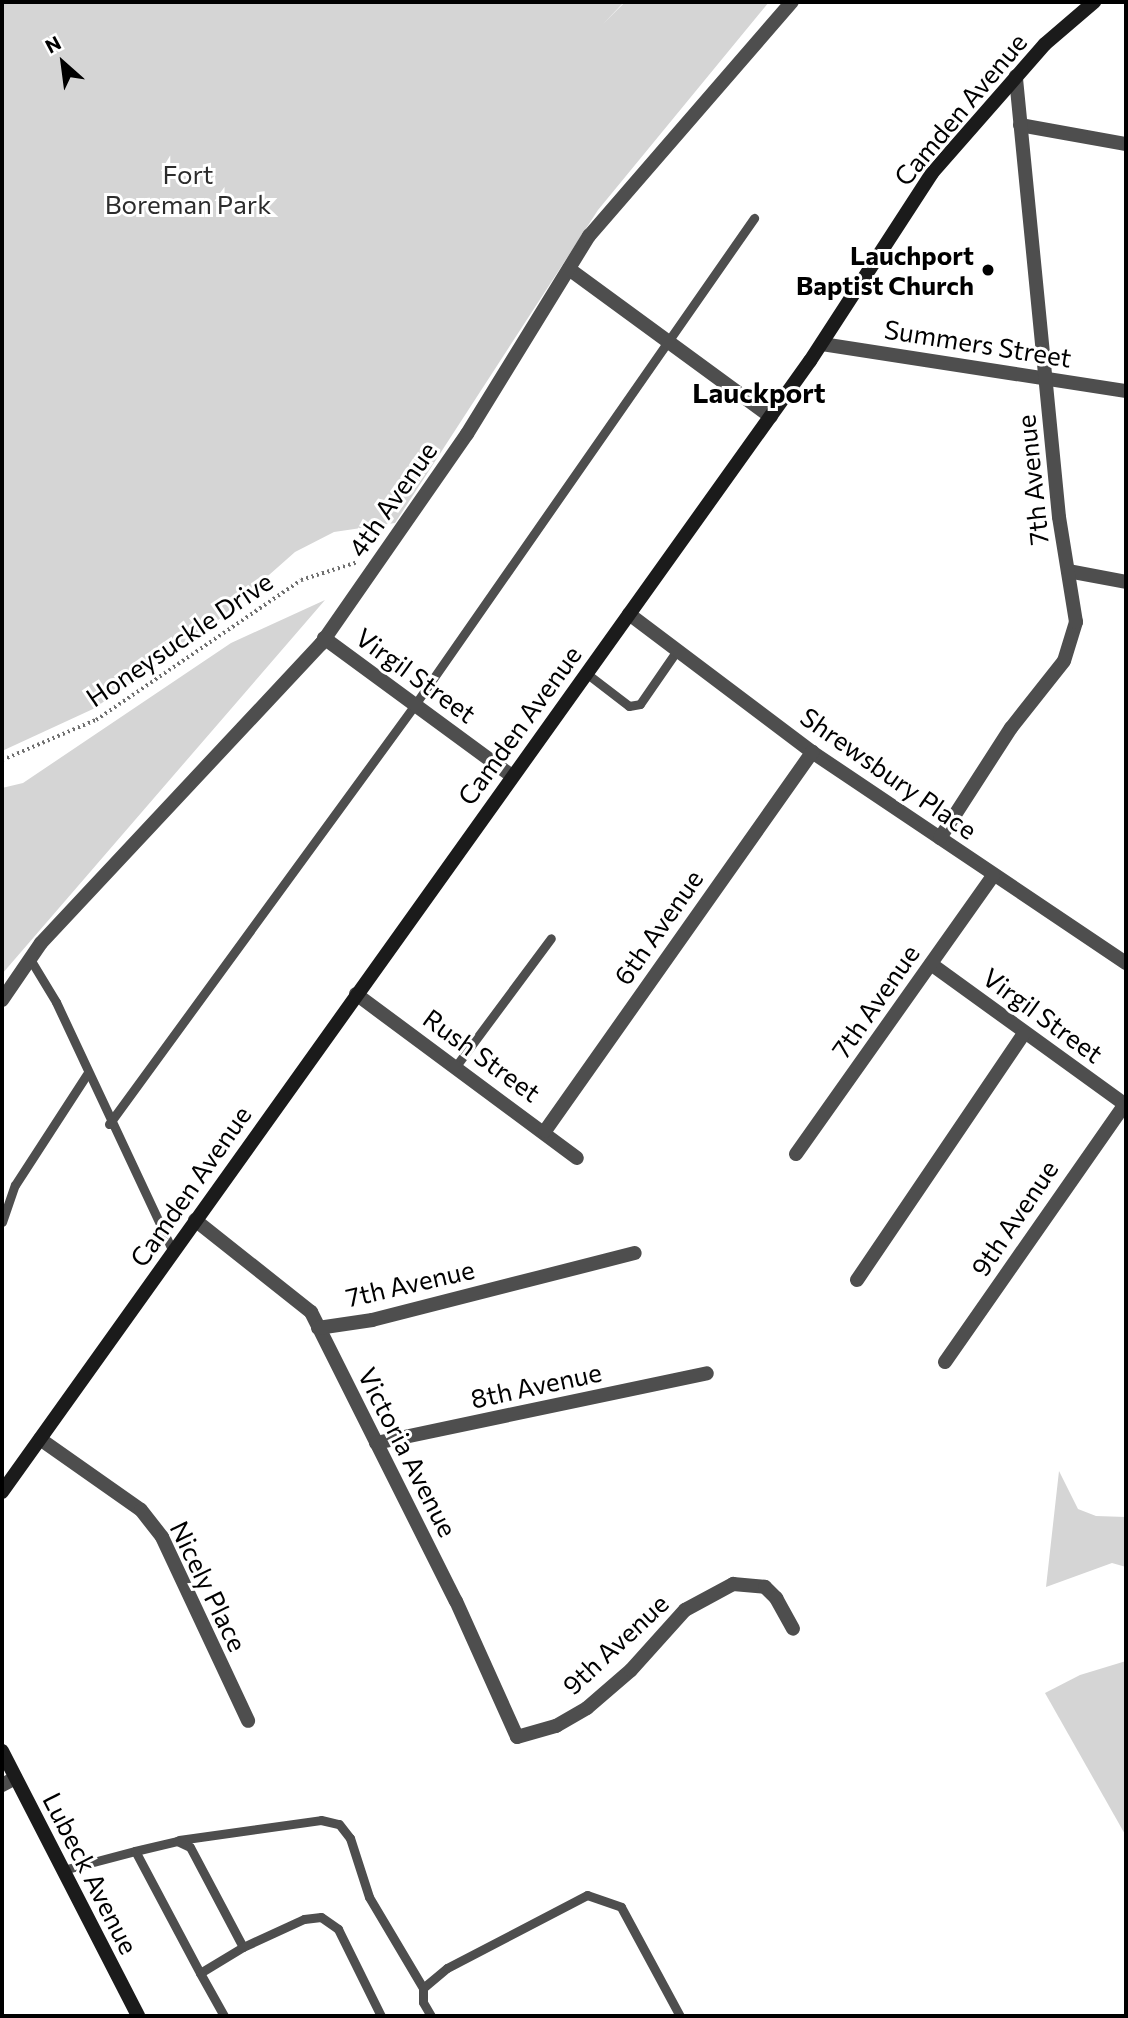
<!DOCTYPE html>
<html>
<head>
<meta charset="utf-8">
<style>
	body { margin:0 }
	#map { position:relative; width:1128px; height:2018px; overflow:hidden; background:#fff; font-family:Commissioner,sans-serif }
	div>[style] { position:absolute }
	.green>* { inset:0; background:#d5d5d5 }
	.path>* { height:3.5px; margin-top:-1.75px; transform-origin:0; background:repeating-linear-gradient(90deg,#707070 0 2px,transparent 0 5.5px) }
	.lane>* { height:9px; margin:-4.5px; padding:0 4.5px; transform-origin:4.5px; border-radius:4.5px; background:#4e4e4e }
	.street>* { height:14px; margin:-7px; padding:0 7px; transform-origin:7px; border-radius:7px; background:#4e4e4e }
	.secondary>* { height:14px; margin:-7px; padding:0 7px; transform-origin:7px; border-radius:7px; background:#1b1b1b }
	.dots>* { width:19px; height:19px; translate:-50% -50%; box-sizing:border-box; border:4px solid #fff; border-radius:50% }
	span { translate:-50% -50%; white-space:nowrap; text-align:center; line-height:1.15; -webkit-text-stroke:6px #fff; paint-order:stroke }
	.street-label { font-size:26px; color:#000 }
	.park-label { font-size:26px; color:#2c2c2c }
	.poi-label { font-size:26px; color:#000; font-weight:700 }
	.right { translate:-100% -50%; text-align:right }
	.neighbourhood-label { font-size:28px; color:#000; font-weight:700 }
	.frame { position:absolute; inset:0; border:4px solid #000; pointer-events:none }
	.north { position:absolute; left:28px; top:28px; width:70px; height:70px; -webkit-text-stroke:5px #fff; paint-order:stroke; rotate:332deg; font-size:19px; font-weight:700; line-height:28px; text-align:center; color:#000 }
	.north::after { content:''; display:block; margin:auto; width:24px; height:32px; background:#000; clip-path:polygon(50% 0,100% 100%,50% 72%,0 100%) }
</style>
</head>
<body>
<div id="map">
	<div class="green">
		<div style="clip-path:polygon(2px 2px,624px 2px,603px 24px,625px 2px,769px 2px,598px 210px,395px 523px,334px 532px,295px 552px,199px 637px,93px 709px,2px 751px)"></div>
		<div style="clip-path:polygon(325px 600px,2px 974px,2px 788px,23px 783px,231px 643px)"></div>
		<div style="clip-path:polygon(1059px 1471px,1078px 1509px,1096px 1516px,1126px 1517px,1126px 1567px,1112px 1563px,1046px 1587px)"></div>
		<div style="clip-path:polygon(1126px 1661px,1126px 1836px,1045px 1693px,1080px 1675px)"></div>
	</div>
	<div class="path">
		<div style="left:2px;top:760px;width:102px;rotate:-23.1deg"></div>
		<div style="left:96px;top:720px;width:248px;rotate:-34.3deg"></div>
		<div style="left:301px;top:580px;width:60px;rotate:-17.5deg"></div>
	</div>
	<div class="lane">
		<div style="left:586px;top:673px;width:54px;rotate:37.5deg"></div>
		<div style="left:629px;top:706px;width:11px;rotate:-10deg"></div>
		<div style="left:640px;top:704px;width:67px;rotate:-55.4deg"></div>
		<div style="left:30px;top:959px;width:50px;rotate:58.8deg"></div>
		<div style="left:56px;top:1002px;width:276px;rotate:64.9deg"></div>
		<div style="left:456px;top:1066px;width:159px;rotate:-53.4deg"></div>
		<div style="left:109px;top:1124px;width:517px;rotate:-53.88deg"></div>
		<div style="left:414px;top:706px;width:595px;rotate:-55.13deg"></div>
		<div style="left:2px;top:1222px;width:39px;rotate:-71deg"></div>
		<div style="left:15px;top:1185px;width:132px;rotate:-57deg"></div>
		<div style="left:179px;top:1840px;width:143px;rotate:-8deg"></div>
		<div style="left:321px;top:1820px;width:18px;rotate:13deg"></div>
		<div style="left:339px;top:1824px;width:18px;rotate:52deg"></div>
		<div style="left:350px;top:1838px;width:62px;rotate:72.1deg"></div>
		<div style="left:369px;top:1897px;width:106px;rotate:59.3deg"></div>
		<div style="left:63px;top:1870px;width:74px;rotate:-14.8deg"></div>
		<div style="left:135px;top:1851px;width:43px;rotate:-13.4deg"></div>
		<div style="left:177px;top:1841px;width:14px;rotate:25deg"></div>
		<div style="left:190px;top:1847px;width:113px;rotate:62.1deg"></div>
		<div style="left:243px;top:1947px;width:50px;rotate:148.8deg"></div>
		<div style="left:200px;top:1973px;width:138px;rotate:-118deg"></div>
		<div style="left:243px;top:1947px;width:67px;rotate:-24.7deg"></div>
		<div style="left:304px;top:1919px;width:17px;rotate:-7deg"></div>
		<div style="left:321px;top:1917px;width:21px;rotate:35deg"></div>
		<div style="left:338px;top:1929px;width:97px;rotate:63.7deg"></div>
		<div style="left:200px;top:1973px;width:49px;rotate:60.8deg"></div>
		<div style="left:431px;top:2016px;width:16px;rotate:-120deg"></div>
		<div style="left:423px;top:2002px;width:14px;rotate:-90deg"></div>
		<div style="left:423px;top:1988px;width:31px;rotate:-40deg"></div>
		<div style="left:447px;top:1968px;width:158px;rotate:-27.5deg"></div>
		<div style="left:587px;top:1895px;width:36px;rotate:19deg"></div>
		<div style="left:621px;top:1907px;width:124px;rotate:61.6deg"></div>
	</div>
	<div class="street">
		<div style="left:1020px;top:125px;width:108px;rotate:10.2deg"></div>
		<div style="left:569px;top:269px;width:250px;rotate:36.2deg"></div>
		<div style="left:822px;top:344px;width:308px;rotate:8.8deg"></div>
		<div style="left:1068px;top:571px;width:59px;rotate:10.7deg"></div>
		<div style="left:629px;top:614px;width:229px;rotate:37deg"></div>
		<div style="left:812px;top:752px;width:378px;rotate:33.9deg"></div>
		<div style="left:324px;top:638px;width:233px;rotate:36.3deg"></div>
		<div style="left:940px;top:838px;width:131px;rotate:-57.2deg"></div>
		<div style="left:1011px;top:728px;width:85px;rotate:-51.7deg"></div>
		<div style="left:1064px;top:661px;width:41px;rotate:-72.9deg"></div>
		<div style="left:1076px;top:622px;width:106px;rotate:-99.2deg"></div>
		<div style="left:1059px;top:517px;width:443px;rotate:-95.6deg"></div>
		<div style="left:931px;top:964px;width:241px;rotate:35.9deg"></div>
		<div style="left:356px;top:994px;width:275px;rotate:36.6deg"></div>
		<div style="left:2px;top:1000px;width:69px;rotate:-55.6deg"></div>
		<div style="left:41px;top:943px;width:410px;rotate:-46.9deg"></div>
		<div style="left:321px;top:644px;width:256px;rotate:-55.2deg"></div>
		<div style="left:467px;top:434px;width:233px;rotate:-58.4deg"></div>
		<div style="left:589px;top:236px;width:310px;rotate:-49.1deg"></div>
		<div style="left:545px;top:1131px;width:464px;rotate:-54.8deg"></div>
		<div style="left:796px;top:1154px;width:341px;rotate:-54.7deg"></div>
		<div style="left:195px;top:1220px;width:148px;rotate:38.4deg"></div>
		<div style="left:311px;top:1312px;width:323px;rotate:63.4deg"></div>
		<div style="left:456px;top:1601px;width:149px;rotate:65.8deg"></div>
		<div style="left:517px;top:1737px;width:41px;rotate:-15.8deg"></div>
		<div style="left:556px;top:1726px;width:36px;rotate:-30deg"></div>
		<div style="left:587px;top:1708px;width:58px;rotate:-40.8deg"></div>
		<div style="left:631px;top:1670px;width:81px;rotate:-48deg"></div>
		<div style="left:685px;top:1610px;width:55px;rotate:-28.4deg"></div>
		<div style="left:733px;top:1584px;width:32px;rotate:5deg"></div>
		<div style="left:765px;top:1587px;width:16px;rotate:45deg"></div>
		<div style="left:776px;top:1598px;width:35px;rotate:61deg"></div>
		<div style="left:857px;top:1280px;width:298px;rotate:-55.9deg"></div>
		<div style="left:318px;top:1328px;width:55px;rotate:-8.4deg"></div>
		<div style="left:372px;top:1320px;width:271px;rotate:-14.3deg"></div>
		<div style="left:945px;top:1362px;width:315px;rotate:-55.1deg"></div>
		<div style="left:40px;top:1439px;width:123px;rotate:35.1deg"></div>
		<div style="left:141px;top:1510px;width:34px;rotate:52deg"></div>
		<div style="left:162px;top:1537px;width:203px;rotate:64.9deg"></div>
		<div style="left:376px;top:1443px;width:338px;rotate:-11.9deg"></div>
		<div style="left:2px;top:1785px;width:15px;rotate:-28deg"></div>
	</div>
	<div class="secondary">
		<div style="left:2px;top:1492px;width:1390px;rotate:-54.46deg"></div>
		<div style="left:810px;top:361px;width:224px;rotate:-57deg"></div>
		<div style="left:932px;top:173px;width:171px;rotate:-48.8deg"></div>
		<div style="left:1045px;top:44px;width:65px;rotate:-40.6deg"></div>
		<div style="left:2px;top:1751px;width:298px;rotate:62.8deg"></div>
	</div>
	<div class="dots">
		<div style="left:988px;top:270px;background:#000"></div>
	</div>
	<div class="street-label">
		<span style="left:960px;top:109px;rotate:-50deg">Camden Avenue</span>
		<span style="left:978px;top:343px;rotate:9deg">Summers Street</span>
		<span style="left:1032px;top:480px;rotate:-96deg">7th Avenue</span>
		<span style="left:392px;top:499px;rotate:-55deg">4th Avenue</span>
		<span style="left:179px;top:639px;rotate:-34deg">Honeysuckle Drive</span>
		<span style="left:416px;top:675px;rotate:36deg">Virgil Street</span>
		<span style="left:519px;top:725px;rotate:-54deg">Camden Avenue</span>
		<span style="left:889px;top:773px;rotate:35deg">Shrewsbury Place</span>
		<span style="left:658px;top:927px;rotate:-55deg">6th Avenue</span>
		<span style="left:875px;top:1001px;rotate:-55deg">7th Avenue</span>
		<span style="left:1043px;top:1015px;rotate:36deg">Virgil Street</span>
		<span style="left:482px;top:1055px;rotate:36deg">Rush Street</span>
		<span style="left:190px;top:1186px;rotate:-55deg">Camden Avenue</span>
		<span style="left:1014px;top:1218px;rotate:-56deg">9th Avenue</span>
		<span style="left:410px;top:1283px;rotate:-13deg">7th Avenue</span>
		<span style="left:536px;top:1385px;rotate:-12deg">8th Avenue</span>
		<span style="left:408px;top:1452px;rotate:63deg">Victoria Avenue</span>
		<span style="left:209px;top:1586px;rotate:64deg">Nicely Place</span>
		<span style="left:615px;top:1644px;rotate:-43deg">9th Avenue</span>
		<span style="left:91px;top:1873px;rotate:63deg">Lubeck Avenue</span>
	</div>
	<div class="park-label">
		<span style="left:188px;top:189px">Fort<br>Boreman Park</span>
	</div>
	<div class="poi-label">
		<span class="right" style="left:974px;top:270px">Lauchport<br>Baptist Church</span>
	</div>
	<div class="neighbourhood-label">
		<span style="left:759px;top:392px">Lauckport</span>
	</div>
	<div class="frame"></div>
	<div class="north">N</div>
</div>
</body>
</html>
